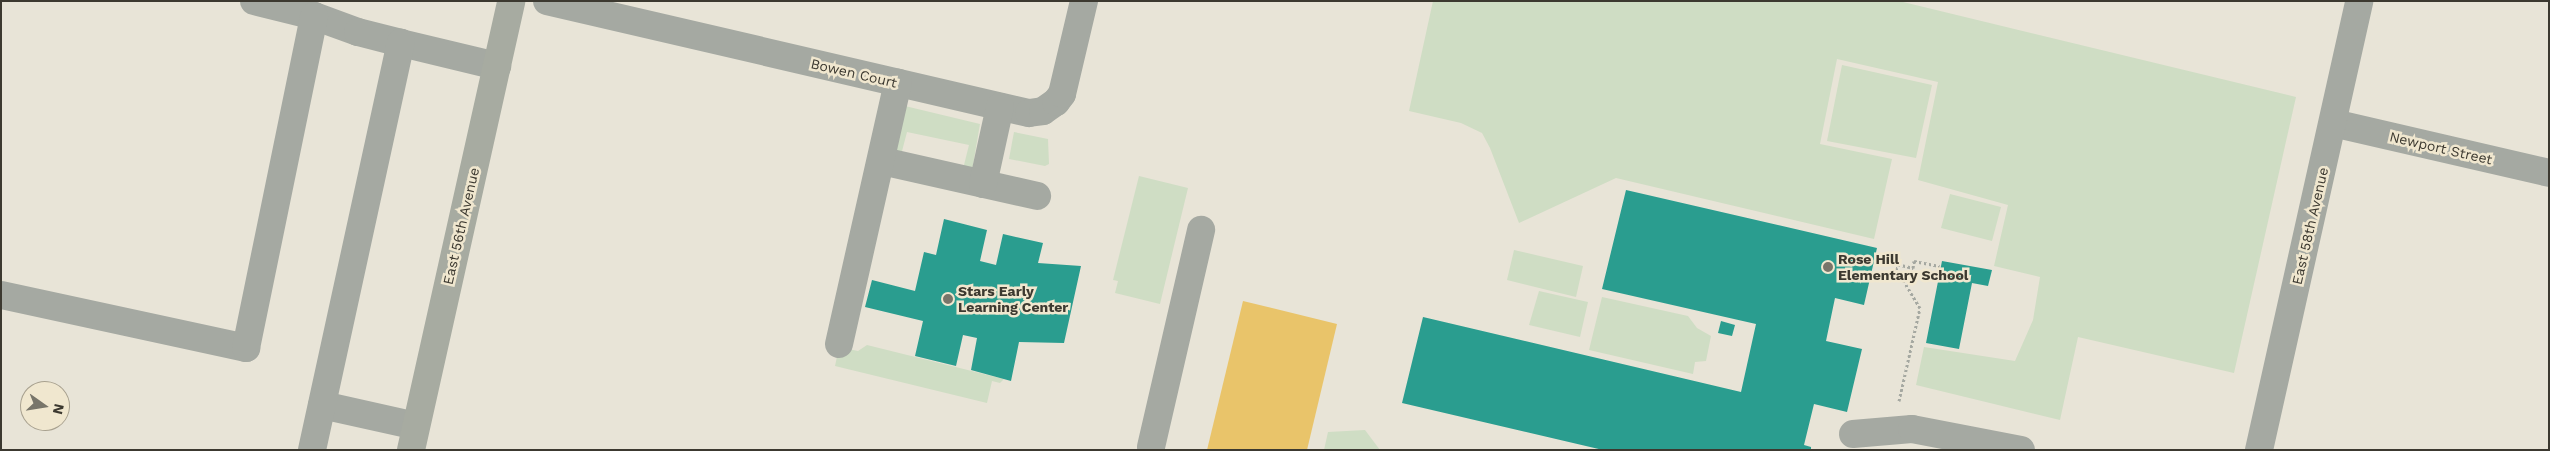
<!DOCTYPE html>
<html>
<head>
<meta charset="utf-8">
<style>
	body { margin:0 }
	#map { position:relative; width:2550px; height:451px; overflow:hidden; background:#e8e4d7; font-family:"Work Sans",sans-serif }
	div>[style] { position:absolute }
	.green>* { inset:0; background:#cfddc4 }
	.homes>* { inset:0; background:#e9c46a }
	.schools>* { inset:0; background:#2a9d8f }
	.path>* { height:3px; margin-top:-1.5px; transform-origin:0; background:repeating-linear-gradient(90deg,#a5a8a1 0 2.5px,transparent 0 5px) }
	.minor>* { height:28px; margin:-14px; padding:0 14px; transform-origin:14px; border-radius:14px; background:#a5a9a2 }
	.major>* { height:28px; margin:-14px; padding:0 14px; transform-origin:14px; border-radius:14px; background:#a7aba1 }
	.dots>* { width:14px; height:14px; translate:-50% -50%; box-sizing:border-box; border:2px solid #f0e7cf; border-radius:50% }
	span { translate:-50% -50%; white-space:nowrap; text-align:center; line-height:1.15; -webkit-text-stroke:5px #f0e7cf; paint-order:stroke }
	.street-label { font-size:14px; color:#3c3930 }
	.poi-label { font-size:14px; color:#3c3930; font-weight:700 }
	.left { translate:0 -50%; text-align:left }
	.frame { position:absolute; inset:0; border:2px solid #3c3930; pointer-events:none }
	.north { position:absolute; left:20px; top:381px; width:50px; height:50px; box-sizing:border-box; background:#f0e7cf; border:1px solid #a8a18f; border-radius:50%; rotate:103deg; font-size:14px; font-weight:700; line-height:20px; text-align:center; color:#3c3930 }
	.north::after { content:''; display:block; margin:auto; width:18px; height:22px; background:#78756a; clip-path:polygon(50% 0,100% 100%,50% 72%,0 100%) }
</style>
</head>
<body>
<div id="map">
	<div class="green">
		<div style="clip-path:polygon(1433px 1px,1899px 1px,2296px 97px,2234px 373px,2078px 337px,2060px 420px,1916px 385px,1924px 347px,2015px 361px,2033px 320px,2040px 277px,1994px 266px,2008px 205px,1918px 180px,1938px 82px,1837px 59px,1820px 144px,1892px 159px,1874px 239px,1616px 178px,1519px 223px,1490px 148px,1482px 133px,1461px 123px,1409px 111px)"></div>
		<div style="clip-path:polygon(1842px 65px,1932px 85px,1916px 158px,1827px 141px)"></div>
		<div style="clip-path:polygon(905px 106px,980px 124px,972px 171px,963px 169px,969px 145px,907px 132px,901px 155px,894px 153px)"></div>
		<div style="clip-path:polygon(1014px 132px,1048px 139px,1049px 164px,1045px 166px,1009px 159px)"></div>
		<div style="clip-path:polygon(1139px 176px,1188px 188px,1160px 304px,1115px 293px,1118px 281px,1113px 280px)"></div>
		<div style="clip-path:polygon(1950px 194px,2001px 207px,1992px 241px,1941px 228px)"></div>
		<div style="clip-path:polygon(1514px 250px,1583px 266px,1576px 297px,1507px 280px)"></div>
		<div style="clip-path:polygon(1539px 291px,1588px 302px,1580px 337px,1529px 325px)"></div>
		<div style="clip-path:polygon(1602px 297px,1688px 316px,1697px 328px,1711px 336px,1706px 361px,1695px 362px,1693px 374px,1589px 350px)"></div>
		<div style="clip-path:polygon(867px 345px,1004px 379px,1000px 383px,992px 381px,987px 403px,835px 366px,839px 347px,858px 351px)"></div>
		<div style="clip-path:polygon(1365px 430px,1380px 450px,1324px 450px,1328px 432px)"></div>
	</div>
	<div class="homes">
		<div style="clip-path:polygon(1243px 301px,1337px 324px,1307px 450px,1207px 450px)"></div>
	</div>
	<div class="schools">
		<div style="clip-path:polygon(1626px 190px,1877px 248px,1864px 305px,1835px 298px,1826px 341px,1862px 349px,1847px 412px,1814px 404px,1804px 445px,1811px 447px,1811px 450px,1603px 450px,1402px 403px,1423px 317px,1741px 392px,1756px 324px,1602px 289px)"></div>
		<div style="clip-path:polygon(944px 219px,987px 230px,980px 261px,996px 265px,1003px 234px,1043px 243px,1038px 263px,1081px 266px,1064px 343px,1019px 342px,1011px 381px,971px 370px,977px 338px,963px 335px,956px 366px,915px 356px,923px 321px,865px 307px,872px 280px,915px 291px,924px 252px,936px 255px)"></div>
		<div style="clip-path:polygon(1942px 261px,1992px 270px,1988px 286px,1972px 283px,1959px 349px,1926px 343px)"></div>
		<div style="clip-path:polygon(1721px 321px,1735px 325px,1732px 336px,1718px 333px)"></div>
	</div>
	<div class="path">
		<div style="left:1899px;top:401px;width:95px;rotate:-77.3deg"></div>
		<div style="left:1920px;top:308px;width:52px;rotate:-121deg"></div>
		<div style="left:1893px;top:263px;width:21px;rotate:14deg"></div>
		<div style="left:1913px;top:268px;width:7px;rotate:-82deg"></div>
		<div style="left:1914px;top:261px;width:26px;rotate:11deg"></div>
	</div>
	<div class="minor">
		<div style="left:254px;top:1px;width:62px;rotate:14deg"></div>
		<div style="left:314px;top:16px;width:47px;rotate:20deg"></div>
		<div style="left:358px;top:32px;width:44px;rotate:14.3deg"></div>
		<div style="left:401px;top:43px;width:99px;rotate:13.5deg"></div>
		<div style="left:547px;top:1px;width:495px;rotate:13.1deg"></div>
		<div style="left:1029px;top:113px;width:14px;rotate:-8deg"></div>
		<div style="left:1043px;top:111px;width:16px;rotate:-35deg"></div>
		<div style="left:1056px;top:102px;width:10px;rotate:-53deg"></div>
		<div style="left:1062px;top:94px;width:96px;rotate:-76.7deg"></div>
		<div style="left:2333px;top:123px;width:222px;rotate:13deg"></div>
		<div style="left:882px;top:161px;width:159px;rotate:12.7deg"></div>
		<div style="left:983px;top:184px;width:79px;rotate:-77.6deg"></div>
		<div style="left:1px;top:295px;width:251px;rotate:12.2deg"></div>
		<div style="left:246px;top:348px;width:339px;rotate:-78.4deg"></div>
		<div style="left:839px;top:344px;width:268px;rotate:-77.3deg"></div>
		<div style="left:322px;top:405px;width:96px;rotate:12.6deg"></div>
		<div style="left:1853px;top:434px;width:59px;rotate:-4.8deg"></div>
		<div style="left:1912px;top:429px;width:111px;rotate:10.9deg"></div>
		<div style="left:1151px;top:447px;width:223px;rotate:-77deg"></div>
		<div style="left:312px;top:450px;width:417px;rotate:-77.7deg"></div>
		<div style="left:2259px;top:450px;width:460px;rotate:-77.4deg"></div>
	</div>
	<div class="major">
		<div style="left:411px;top:450px;width:460px;rotate:-77.4deg"></div>
	</div>
	<div class="dots">
		<div style="left:1828px;top:267px;background:#78756a"></div>
		<div style="left:948px;top:299px;background:#78756a"></div>
	</div>
	<div class="street-label">
		<span style="left:854px;top:73px;rotate:13deg">Bowen Court</span>
		<span style="left:2441px;top:148px;rotate:13deg">Newport Street</span>
		<span style="left:461px;top:226px;rotate:-77deg">East 56th Avenue</span>
		<span style="left:2310px;top:226px;rotate:-77deg">East 58th Avenue</span>
	</div>
	<div class="poi-label">
		<span class="left" style="left:1838px;top:267px">Rose Hill<br>Elementary School</span>
		<span class="left" style="left:958px;top:299px">Stars Early<br>Learning Center</span>
	</div>
	<div class="frame"></div>
	<div class="north">N</div>
</div>
</body>
</html>
